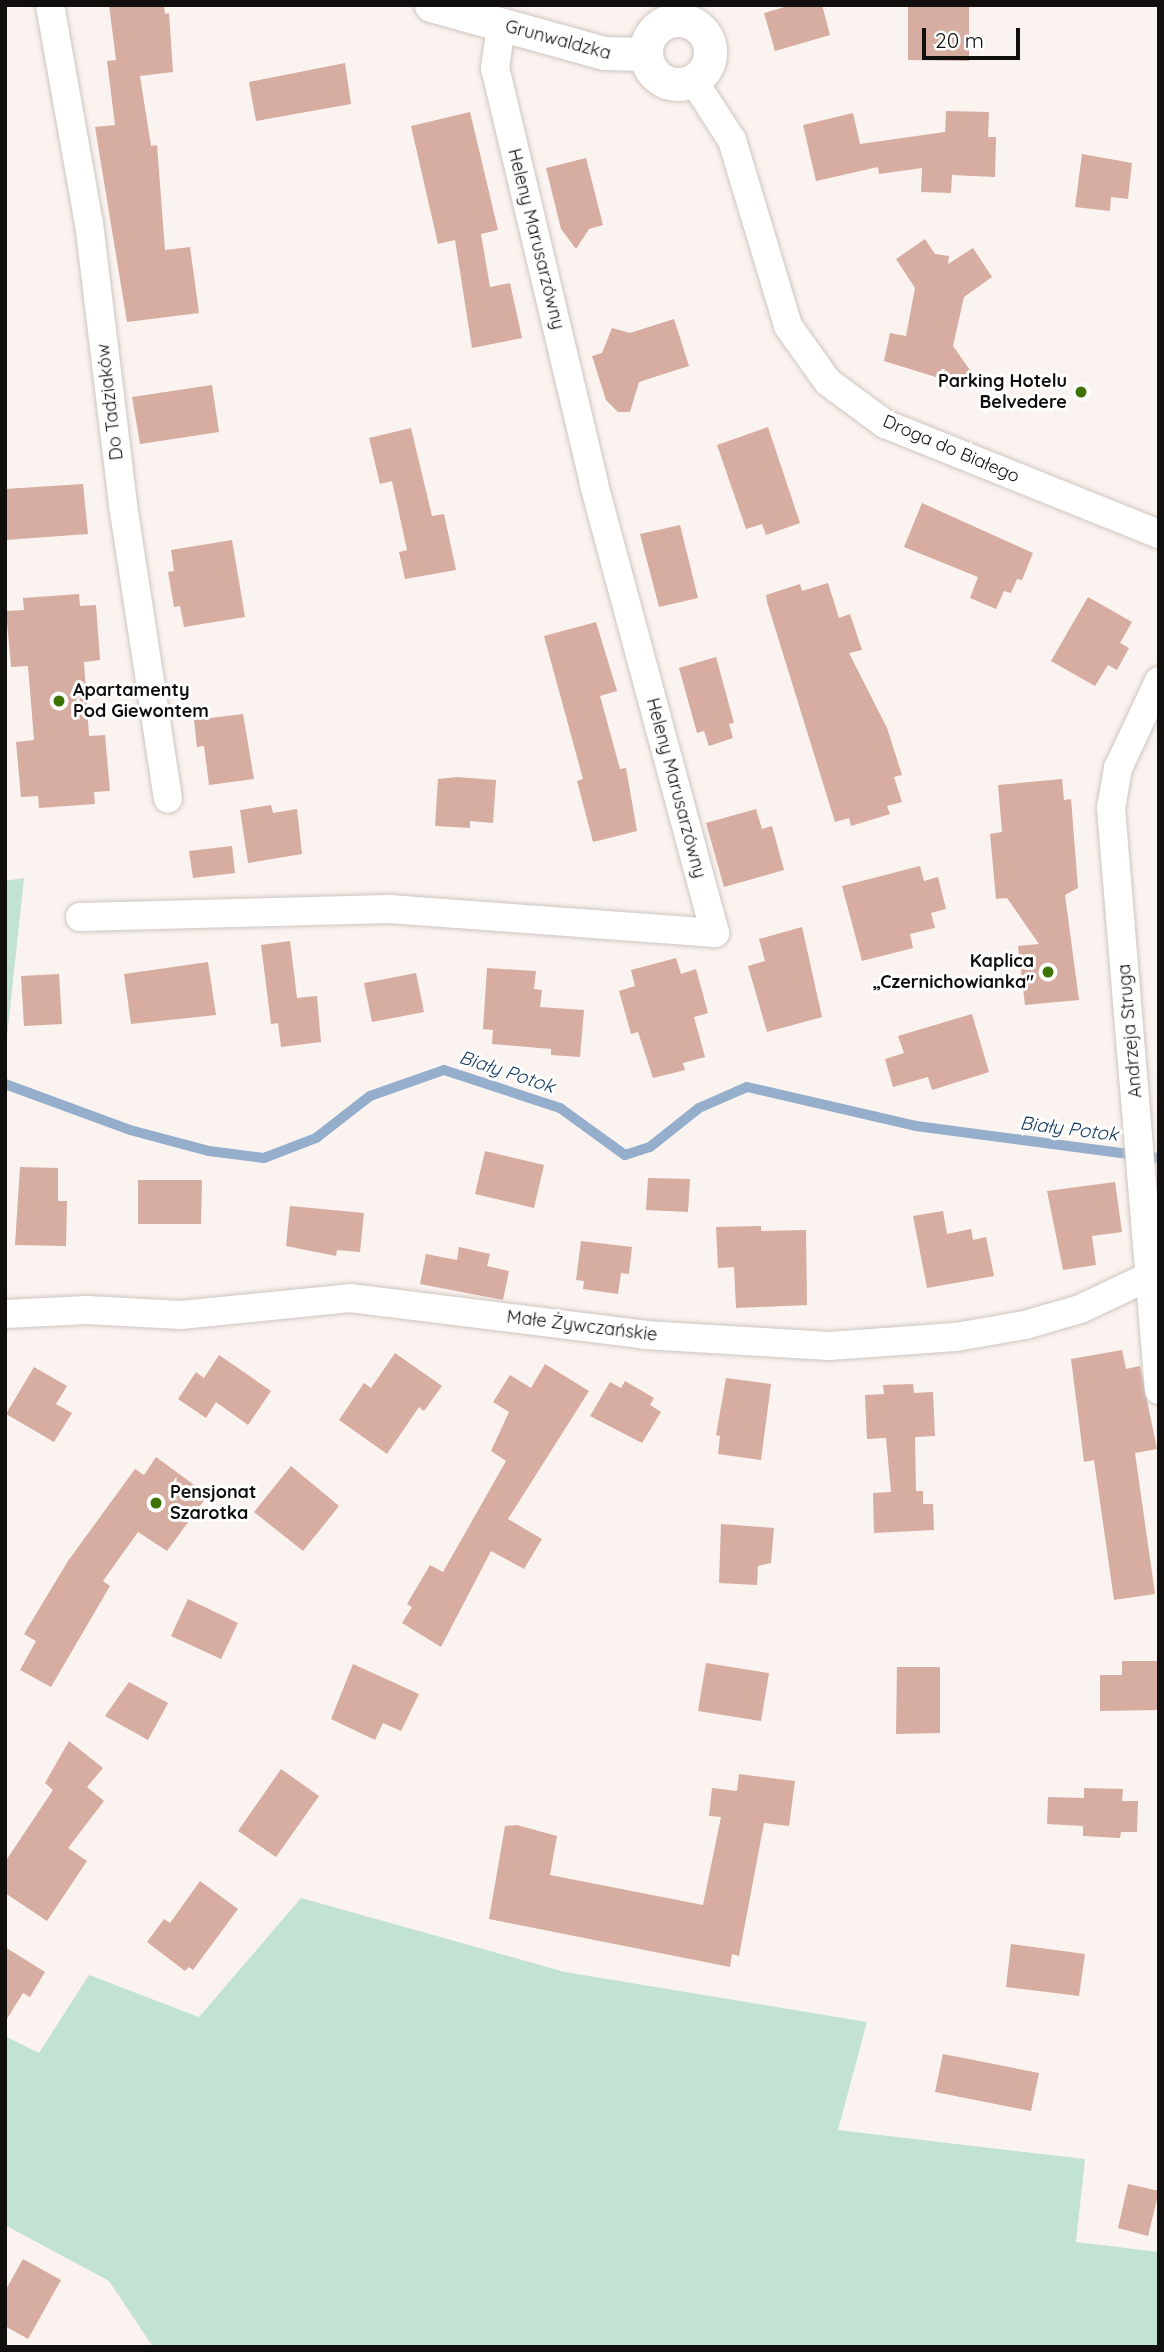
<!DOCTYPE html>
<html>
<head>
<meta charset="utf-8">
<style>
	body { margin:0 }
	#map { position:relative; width:1164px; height:2352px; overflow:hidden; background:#fbf3ef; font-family:Quicksand,sans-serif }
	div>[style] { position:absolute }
	.green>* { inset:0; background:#c3e3d2 }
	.stream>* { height:10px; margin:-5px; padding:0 5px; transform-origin:5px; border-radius:5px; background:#94aecc }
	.building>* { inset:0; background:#d7aca1 }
	.roads { filter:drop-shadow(0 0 2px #cdc6c1) drop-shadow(0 0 2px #cdc6c1) }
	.minor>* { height:28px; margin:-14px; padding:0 14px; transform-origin:14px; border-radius:14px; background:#fff }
	.tertiary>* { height:33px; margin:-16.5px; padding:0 16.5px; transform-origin:16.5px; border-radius:16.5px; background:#fff }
	.tertiary>.ring { margin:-16.5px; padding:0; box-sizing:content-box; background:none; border:33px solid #fff; border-radius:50% }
	.dots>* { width:19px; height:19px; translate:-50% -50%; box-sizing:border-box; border:4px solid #fff; border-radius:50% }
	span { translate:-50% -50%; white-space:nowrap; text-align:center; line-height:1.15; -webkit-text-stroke:6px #fff; paint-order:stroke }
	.street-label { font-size:18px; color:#110f0d }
	.poi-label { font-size:18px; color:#110f0d; font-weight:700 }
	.right { translate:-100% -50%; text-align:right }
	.left { translate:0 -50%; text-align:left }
	.water-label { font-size:19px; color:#163c64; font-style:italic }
	.frame { position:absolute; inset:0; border:7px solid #110f0d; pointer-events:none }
	.scale { position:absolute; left:922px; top:28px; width:98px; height:32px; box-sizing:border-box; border:4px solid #110f0d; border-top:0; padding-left:9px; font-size:21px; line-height:24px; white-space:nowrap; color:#110f0d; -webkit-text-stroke:5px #fff; paint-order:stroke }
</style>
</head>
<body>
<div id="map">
	<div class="green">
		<div style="clip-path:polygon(24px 878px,5px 1055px,5px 881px)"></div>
		<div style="clip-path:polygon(301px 1898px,565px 1972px,867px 2022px,838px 2130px,1085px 2159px,1076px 2242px,1159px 2252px,1159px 2347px,153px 2347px,109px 2281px,5px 2225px,5px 2036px,39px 2053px,89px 1975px,199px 2017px)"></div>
	</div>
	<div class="stream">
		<div style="left:5px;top:1084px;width:133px;rotate:20.2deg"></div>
		<div style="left:130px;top:1130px;width:82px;rotate:14.9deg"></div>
		<div style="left:209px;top:1151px;width:55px;rotate:7.3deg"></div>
		<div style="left:264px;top:1158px;width:56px;rotate:-21deg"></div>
		<div style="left:316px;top:1138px;width:68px;rotate:-37.9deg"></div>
		<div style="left:370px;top:1096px;width:78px;rotate:-19.4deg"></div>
		<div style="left:444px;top:1070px;width:122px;rotate:18.1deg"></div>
		<div style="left:560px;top:1108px;width:80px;rotate:35.9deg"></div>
		<div style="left:625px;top:1155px;width:26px;rotate:-18deg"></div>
		<div style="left:650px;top:1147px;width:63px;rotate:-38.5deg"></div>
		<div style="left:699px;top:1108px;width:52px;rotate:-23.6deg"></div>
		<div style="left:747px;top:1087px;width:173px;rotate:13deg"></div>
		<div style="left:916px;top:1126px;width:245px;rotate:7.5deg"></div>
	</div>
	<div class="building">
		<div style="clip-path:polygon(109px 5px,164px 5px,165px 14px,169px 13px,173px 72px,140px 76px,151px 146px,157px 145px,165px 250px,190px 247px,199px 313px,127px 322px,95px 127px,115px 125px,107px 61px,116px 60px)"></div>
		<div style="clip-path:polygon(792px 5px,822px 5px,830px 35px,775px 51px,764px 13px)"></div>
		<div style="clip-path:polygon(908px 5px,969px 5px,969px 61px,908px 60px)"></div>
		<div style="clip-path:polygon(345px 63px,351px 104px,256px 121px,249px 82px)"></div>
		<div style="clip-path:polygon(946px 111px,989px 112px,988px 137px,996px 137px,995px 177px,952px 175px,951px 193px,921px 192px,922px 168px,879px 174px,878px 167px,816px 181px,803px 125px,853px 113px,860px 144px,945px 132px,945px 135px)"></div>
		<div style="clip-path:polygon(470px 112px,498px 230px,481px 234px,490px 287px,510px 283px,522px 338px,472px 348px,455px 240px,438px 244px,411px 126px)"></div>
		<div style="clip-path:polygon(1082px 154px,1132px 163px,1128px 199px,1111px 197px,1110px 211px,1075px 207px)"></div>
		<div style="clip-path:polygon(586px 158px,603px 225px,589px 229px,576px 249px,561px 229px,546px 168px)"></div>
		<div style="clip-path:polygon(925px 239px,935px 254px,949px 256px,948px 264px,973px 248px,992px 277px,964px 297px,953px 346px,972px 373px,949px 389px,942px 379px,884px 361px,890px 333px,906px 336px,915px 288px,896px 259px)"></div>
		<div style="clip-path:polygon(674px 319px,689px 366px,639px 382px,630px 412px,618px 412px,606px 400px,592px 356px,602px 353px,612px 328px,630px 333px)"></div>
		<div style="clip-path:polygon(212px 385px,219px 432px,140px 444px,132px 397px)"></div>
		<div style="clip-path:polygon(768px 427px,800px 523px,766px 535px,762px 524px,746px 529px,717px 445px)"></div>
		<div style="clip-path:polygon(411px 428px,432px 516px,444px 514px,456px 570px,405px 579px,399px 552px,407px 550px,392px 481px,380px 484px,369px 438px)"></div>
		<div style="clip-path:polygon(83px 484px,88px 534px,5px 540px,5px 489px)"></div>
		<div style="clip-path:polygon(922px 503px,1033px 553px,1022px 580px,1017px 579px,1011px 593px,1004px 591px,996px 609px,970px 598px,978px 577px,904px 547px)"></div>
		<div style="clip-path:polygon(680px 525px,698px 598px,659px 607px,640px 534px)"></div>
		<div style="clip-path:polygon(232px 540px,245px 617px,184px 627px,180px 606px,174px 607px,168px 572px,174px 571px,171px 550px)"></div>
		<div style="clip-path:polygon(828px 583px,839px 618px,850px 614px,862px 650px,849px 653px,887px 728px,902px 775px,894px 777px,902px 802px,887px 806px,890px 814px,851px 826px,849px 818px,835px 822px,767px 602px,766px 595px,800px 584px,802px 591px)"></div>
		<div style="clip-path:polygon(79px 594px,80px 606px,96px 605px,100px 660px,84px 662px,89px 736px,105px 735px,110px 791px,94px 792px,95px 804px,39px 808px,38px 796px,21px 797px,16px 742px,34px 740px,28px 666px,11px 667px,6px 611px,24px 610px,23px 598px)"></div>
		<div style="clip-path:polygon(1088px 597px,1132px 622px,1120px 643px,1129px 648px,1117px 670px,1108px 665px,1095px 686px,1051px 661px)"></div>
		<div style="clip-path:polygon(596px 622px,617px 691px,600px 696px,620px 769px,626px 768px,637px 831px,593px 842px,577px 781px,583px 779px,544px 636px)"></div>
		<div style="clip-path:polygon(716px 657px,734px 723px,729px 724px,733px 738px,709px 746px,704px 731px,697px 733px,679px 668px)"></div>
		<div style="clip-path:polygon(243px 714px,254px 779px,209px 785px,204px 746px,197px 747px,194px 720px)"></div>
		<div style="clip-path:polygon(457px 777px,496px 780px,493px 823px,470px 821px,470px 828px,435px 826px,438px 779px)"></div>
		<div style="clip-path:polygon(1062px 779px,1064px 800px,1071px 799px,1078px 888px,1065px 895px,1079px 1000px,1025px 1005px,1018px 946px,1039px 944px,1007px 898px,996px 899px,990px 834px,1002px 832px,998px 785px)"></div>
		<div style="clip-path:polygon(271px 805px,273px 813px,297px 809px,302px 854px,248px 863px,240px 810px)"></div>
		<div style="clip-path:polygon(756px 809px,762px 829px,772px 826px,784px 870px,724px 887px,706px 823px)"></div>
		<div style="clip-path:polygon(232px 846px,235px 873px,193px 878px,189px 851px)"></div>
		<div style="clip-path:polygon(920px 866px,924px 881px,938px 877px,946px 909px,931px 913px,935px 928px,910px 934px,913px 948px,862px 961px,842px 886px)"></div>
		<div style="clip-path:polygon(802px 927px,822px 1017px,767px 1032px,748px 966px,765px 961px,759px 939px)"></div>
		<div style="clip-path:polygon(290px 941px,297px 998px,317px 996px,321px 1042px,281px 1047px,278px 1023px,271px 1024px,261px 945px)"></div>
		<div style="clip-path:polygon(676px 958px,681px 974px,696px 969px,708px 1013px,694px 1017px,705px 1057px,683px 1063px,685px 1070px,653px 1078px,638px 1032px,631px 1034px,619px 991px,635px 986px,631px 970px)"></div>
		<div style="clip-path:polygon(208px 962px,216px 1015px,131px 1024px,124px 974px)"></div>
		<div style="clip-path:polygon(487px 968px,536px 971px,534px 989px,542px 990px,540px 1007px,584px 1010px,580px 1057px,551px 1055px,551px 1049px,492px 1044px,493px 1030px,483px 1029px)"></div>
		<div style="clip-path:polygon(416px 973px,424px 1012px,372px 1022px,364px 983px)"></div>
		<div style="clip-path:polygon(59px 974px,62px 1024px,24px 1026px,21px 976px)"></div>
		<div style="clip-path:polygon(972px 1014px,989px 1072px,932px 1090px,928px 1077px,893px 1087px,885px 1059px,904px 1053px,898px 1036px)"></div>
		<div style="clip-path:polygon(485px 1151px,544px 1165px,534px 1208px,475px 1194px)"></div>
		<div style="clip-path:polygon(20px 1167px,58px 1168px,58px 1201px,67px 1201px,66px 1246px,15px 1245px)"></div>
		<div style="clip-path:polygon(648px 1178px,690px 1179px,688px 1212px,646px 1210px)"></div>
		<div style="clip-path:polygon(202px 1180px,201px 1224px,138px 1224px,138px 1180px)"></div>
		<div style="clip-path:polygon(1115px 1182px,1122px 1232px,1092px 1236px,1096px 1265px,1063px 1270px,1047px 1191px)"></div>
		<div style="clip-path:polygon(290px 1206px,364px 1213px,360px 1252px,337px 1250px,336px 1256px,286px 1246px)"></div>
		<div style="clip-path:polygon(943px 1211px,947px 1234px,971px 1229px,973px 1240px,986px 1237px,994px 1276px,927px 1288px,913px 1216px)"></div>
		<div style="clip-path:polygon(761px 1226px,761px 1231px,806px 1230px,807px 1305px,736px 1308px,734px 1267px,718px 1268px,716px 1227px)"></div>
		<div style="clip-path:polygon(581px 1241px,632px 1247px,629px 1274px,621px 1273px,618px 1294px,583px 1289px,584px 1281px,576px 1280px)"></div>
		<div style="clip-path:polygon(459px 1247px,490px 1254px,487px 1266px,509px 1271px,503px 1300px,420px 1284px,426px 1254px,457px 1260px)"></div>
		<div style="clip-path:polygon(1122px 1350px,1126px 1369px,1140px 1366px,1157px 1449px,1135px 1453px,1155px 1594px,1114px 1600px,1094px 1460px,1084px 1462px,1071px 1359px)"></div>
		<div style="clip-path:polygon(395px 1353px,442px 1386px,424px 1411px,419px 1407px,387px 1454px,339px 1420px,364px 1383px,371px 1388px)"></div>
		<div style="clip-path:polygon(219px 1355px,271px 1391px,248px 1425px,216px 1402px,206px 1418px,178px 1399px,196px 1372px,204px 1378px)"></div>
		<div style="clip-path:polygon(545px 1364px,589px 1391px,508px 1519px,542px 1539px,524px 1569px,491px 1551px,441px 1647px,402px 1623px,412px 1607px,407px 1604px,430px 1565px,443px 1572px,506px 1461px,491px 1451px,509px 1412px,493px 1402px,510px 1375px,531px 1388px)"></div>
		<div style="clip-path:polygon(34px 1367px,67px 1386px,56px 1404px,72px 1413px,54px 1442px,6px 1414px)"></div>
		<div style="clip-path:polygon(726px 1378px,771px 1384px,761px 1460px,718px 1454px,720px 1436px,716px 1435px)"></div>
		<div style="clip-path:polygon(625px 1381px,654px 1398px,650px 1405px,661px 1412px,642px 1443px,590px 1416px,610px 1382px,621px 1388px)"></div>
		<div style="clip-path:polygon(913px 1384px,914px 1393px,933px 1392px,935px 1436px,915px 1437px,916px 1491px,923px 1491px,923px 1504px,933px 1504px,934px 1530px,874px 1533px,873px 1493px,891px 1492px,886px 1438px,867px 1439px,865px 1395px,884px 1394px,883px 1385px)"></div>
		<div style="clip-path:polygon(156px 1457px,208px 1495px,167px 1551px,138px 1532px,103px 1581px,110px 1586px,51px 1687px,20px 1670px,36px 1641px,24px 1634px,68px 1561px,135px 1469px,144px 1475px)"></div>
		<div style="clip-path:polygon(291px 1466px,339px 1506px,303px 1551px,254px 1512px)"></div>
		<div style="clip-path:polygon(721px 1524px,774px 1528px,771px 1563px,758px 1566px,757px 1585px,719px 1583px)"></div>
		<div style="clip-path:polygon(188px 1599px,238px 1623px,221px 1659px,171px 1636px)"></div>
		<div style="clip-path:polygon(1122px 1661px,1159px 1661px,1159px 1710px,1100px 1711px,1100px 1675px,1122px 1675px)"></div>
		<div style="clip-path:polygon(706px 1663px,769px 1673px,761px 1721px,698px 1711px)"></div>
		<div style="clip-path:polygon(353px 1664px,419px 1694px,401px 1731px,383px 1723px,375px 1740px,331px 1719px)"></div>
		<div style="clip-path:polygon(897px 1667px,940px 1667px,940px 1733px,896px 1734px)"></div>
		<div style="clip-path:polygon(129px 1682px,168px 1703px,148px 1740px,105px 1716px)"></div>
		<div style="clip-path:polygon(69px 1741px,103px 1768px,87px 1787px,104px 1801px,68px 1848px,87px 1861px,47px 1921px,5px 1893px,5px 1862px,53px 1790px,45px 1783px)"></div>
		<div style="clip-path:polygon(281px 1769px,319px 1796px,276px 1857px,238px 1831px)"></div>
		<div style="clip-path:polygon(739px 1774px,795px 1781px,789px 1826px,764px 1823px,739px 1956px,732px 1954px,730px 1967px,489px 1919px,505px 1826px,517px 1825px,557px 1836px,550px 1875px,703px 1905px,721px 1817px,709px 1816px,712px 1788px,737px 1791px)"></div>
		<div style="clip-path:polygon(1084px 1788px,1123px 1789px,1122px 1801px,1138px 1801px,1137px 1832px,1121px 1832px,1120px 1838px,1083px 1836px,1083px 1826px,1047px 1824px,1048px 1797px,1084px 1798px)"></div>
		<div style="clip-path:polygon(200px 1881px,238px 1909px,193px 1970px,189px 1967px,185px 1971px,147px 1942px,164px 1919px,170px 1923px)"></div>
		<div style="clip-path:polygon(1011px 1944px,1085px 1954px,1079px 1996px,1006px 1987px)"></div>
		<div style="clip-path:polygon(5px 1947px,45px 1972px,30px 1997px,23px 1993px,5px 2022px)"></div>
		<div style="clip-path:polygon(943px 2054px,1039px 2073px,1031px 2111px,935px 2092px)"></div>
		<div style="clip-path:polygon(1128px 2184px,1159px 2191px,1148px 2236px,1118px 2228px)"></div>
		<div style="clip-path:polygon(23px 2259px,61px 2280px,28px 2339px,5px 2326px,5px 2291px)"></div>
	</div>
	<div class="roads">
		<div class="minor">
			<div style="left:50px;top:5px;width:221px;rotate:79.9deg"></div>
			<div style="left:89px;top:223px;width:284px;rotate:83.1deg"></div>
			<div style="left:123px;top:505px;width:297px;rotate:81.3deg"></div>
			<div style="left:693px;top:80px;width:72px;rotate:57deg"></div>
			<div style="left:732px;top:140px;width:194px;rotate:73.2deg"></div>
			<div style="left:788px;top:326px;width:69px;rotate:54.5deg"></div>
			<div style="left:828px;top:382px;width:71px;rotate:36.4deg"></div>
			<div style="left:885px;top:424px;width:295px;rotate:21.9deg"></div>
			<div style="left:1159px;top:681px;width:96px;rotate:115.2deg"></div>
			<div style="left:1118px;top:768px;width:41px;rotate:99.9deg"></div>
			<div style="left:1111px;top:808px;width:584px;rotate:85.29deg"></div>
			<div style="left:80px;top:917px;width:309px;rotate:-1.5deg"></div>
			<div style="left:389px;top:909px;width:327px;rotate:4.2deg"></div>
			<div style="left:715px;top:933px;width:466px;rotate:-105.1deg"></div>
			<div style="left:594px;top:483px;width:426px;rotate:-103.4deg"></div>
			<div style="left:495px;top:69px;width:44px;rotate:-82.2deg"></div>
			<div style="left:5px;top:1314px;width:82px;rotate:-2.8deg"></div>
			<div style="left:87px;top:1310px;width:94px;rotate:3deg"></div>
			<div style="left:181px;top:1315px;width:170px;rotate:-5.7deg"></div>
			<div style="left:350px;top:1298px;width:297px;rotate:7.1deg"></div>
			<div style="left:645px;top:1335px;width:184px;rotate:3.4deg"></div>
			<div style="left:829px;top:1346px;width:127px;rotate:-4.1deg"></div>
			<div style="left:956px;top:1337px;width:70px;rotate:-9.9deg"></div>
			<div style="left:1025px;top:1325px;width:57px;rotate:-16.2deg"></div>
			<div style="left:1080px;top:1309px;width:77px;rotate:-25.2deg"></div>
		</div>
		<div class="tertiary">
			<div style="left:431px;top:5px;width:180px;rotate:15.5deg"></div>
			<div style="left:604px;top:53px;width:42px;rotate:1.4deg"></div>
			<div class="ring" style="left:646px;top:20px;width:31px;height:31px"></div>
		</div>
	</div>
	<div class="dots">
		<div style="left:1081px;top:392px;background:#3d7401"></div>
		<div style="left:59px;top:701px;background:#3d7401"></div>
		<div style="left:1048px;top:972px;background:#3d7401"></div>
		<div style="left:156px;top:1503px;background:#3d7401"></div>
	</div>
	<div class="street-label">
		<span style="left:558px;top:40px;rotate:15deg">Grunwaldzka</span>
		<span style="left:536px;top:239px;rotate:76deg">Heleny Marusarzówny</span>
		<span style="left:110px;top:402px;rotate:-97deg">Do Tadziaków</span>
		<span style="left:951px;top:449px;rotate:23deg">Droga do Białego</span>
		<span style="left:676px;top:788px;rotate:75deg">Heleny Marusarzówny</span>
		<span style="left:1130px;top:1031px;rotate:-95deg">Andrzeja Struga</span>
		<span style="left:582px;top:1326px;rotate:7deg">Małe Żywczańskie</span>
	</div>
	<div class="poi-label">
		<span class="right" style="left:1067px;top:392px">Parking Hotelu<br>Belvedere</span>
		<span class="left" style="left:73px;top:701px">Apartamenty<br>Pod Giewontem</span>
		<span class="right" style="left:1034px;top:972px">Kaplica<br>„Czernichowianka"</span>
		<span class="left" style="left:170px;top:1503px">Pensjonat<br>Szarotka</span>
	</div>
	<div class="water-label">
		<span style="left:507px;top:1072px;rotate:18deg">Biały Potok</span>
		<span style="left:1069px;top:1129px;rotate:7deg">Biały Potok</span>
	</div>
	<div class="frame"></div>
	<div class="scale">20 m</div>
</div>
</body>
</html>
